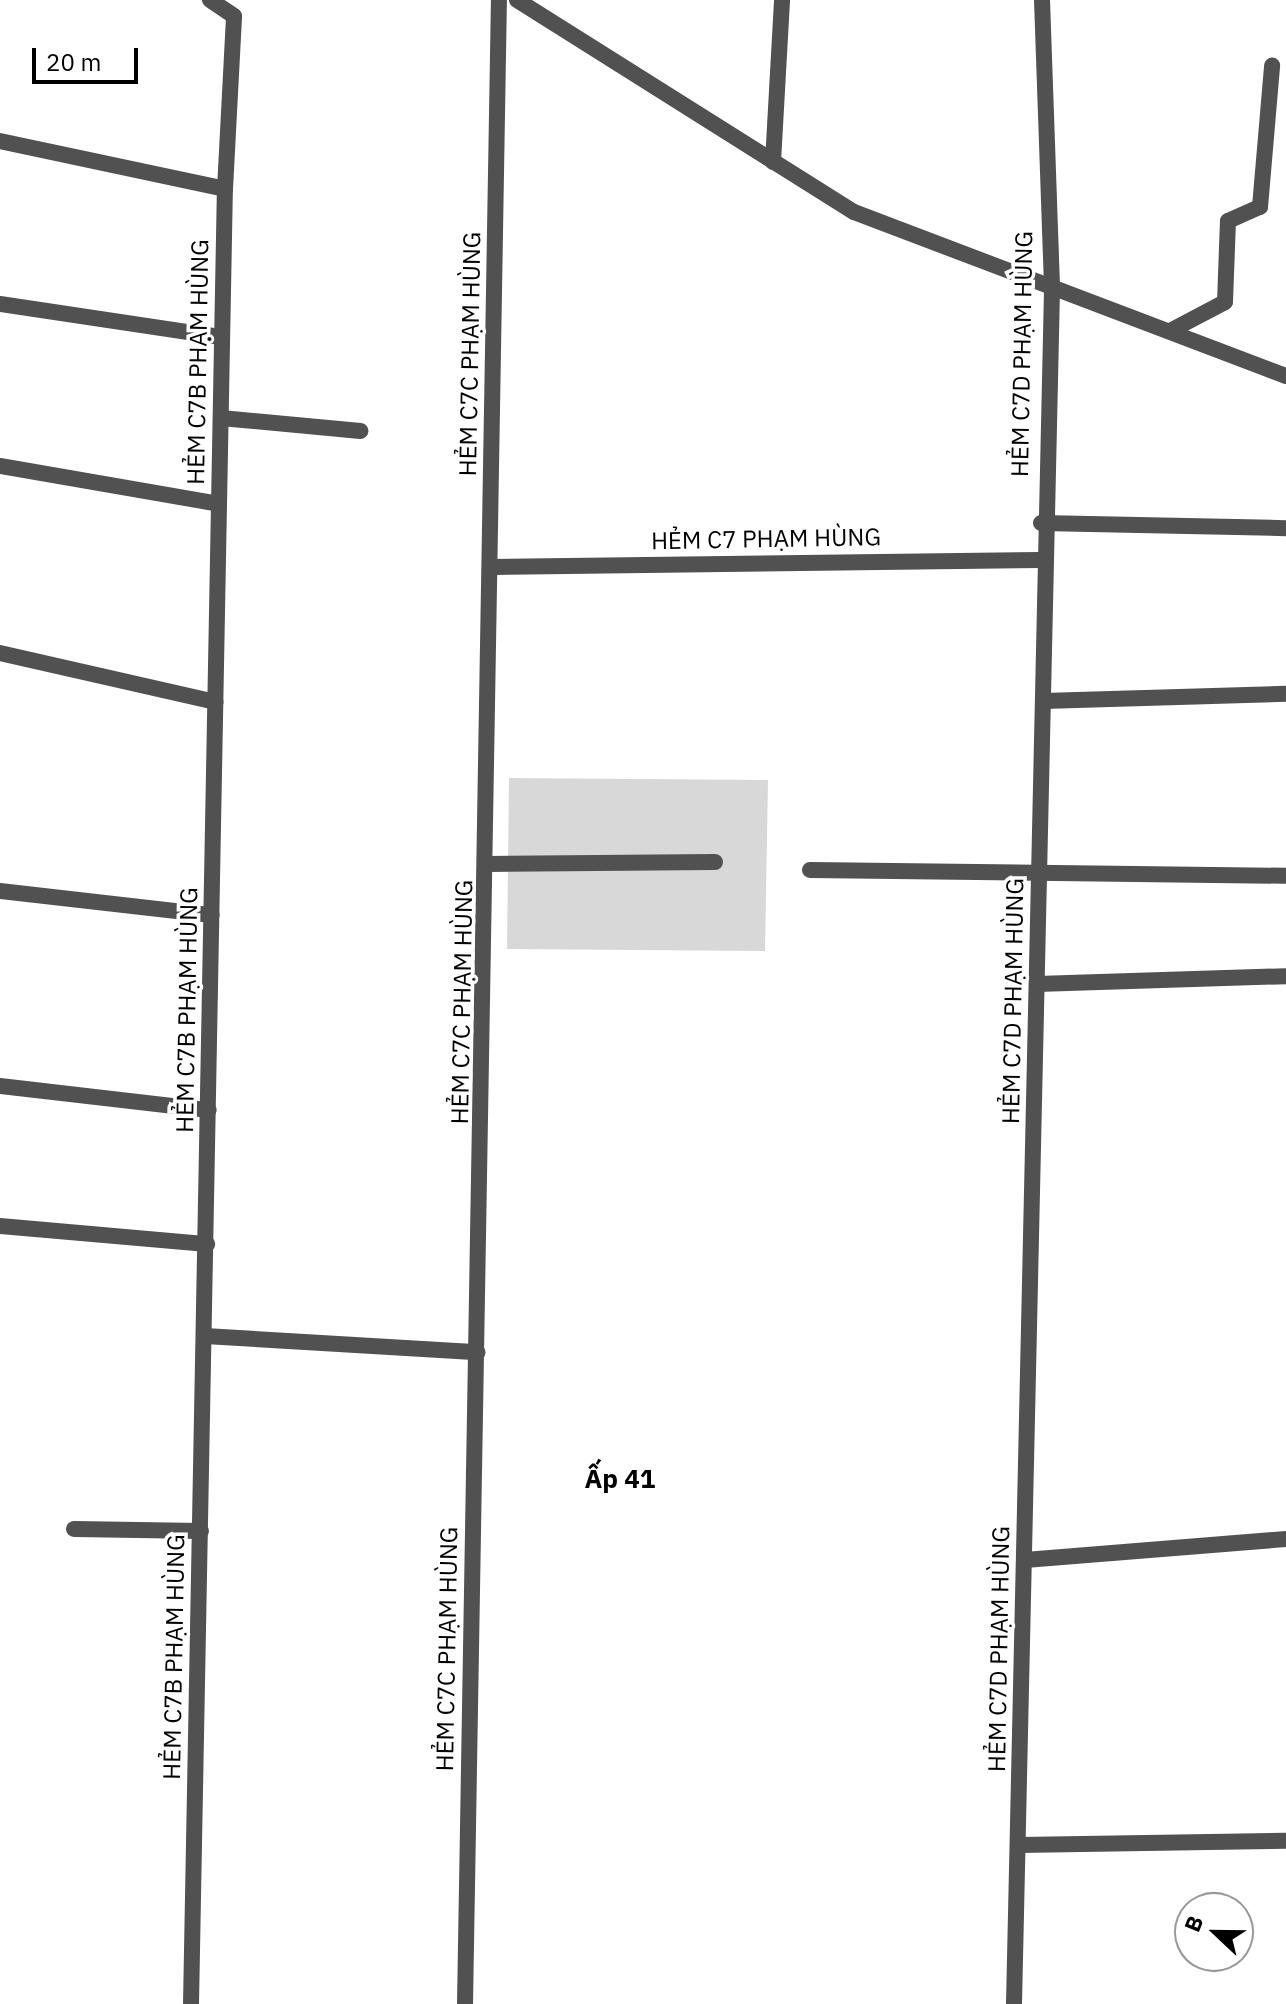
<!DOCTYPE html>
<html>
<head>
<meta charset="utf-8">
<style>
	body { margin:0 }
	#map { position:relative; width:1286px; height:2004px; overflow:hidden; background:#fff; font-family:"IBM Plex Sans",sans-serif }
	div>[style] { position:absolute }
	.green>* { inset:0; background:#d8d8d8 }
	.lane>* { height:16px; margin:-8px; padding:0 8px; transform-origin:8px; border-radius:8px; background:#515151 }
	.street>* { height:16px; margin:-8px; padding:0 8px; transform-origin:8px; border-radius:8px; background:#515151 }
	span { translate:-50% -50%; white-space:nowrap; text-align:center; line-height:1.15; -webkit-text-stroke:7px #fff; paint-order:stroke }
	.street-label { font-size:24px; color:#000 }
	.neighbourhood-label { font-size:26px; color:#000; font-weight:700 }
	.north { position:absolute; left:1174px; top:1892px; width:80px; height:80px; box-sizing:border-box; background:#fff; border:2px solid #999; border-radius:50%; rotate:292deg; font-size:22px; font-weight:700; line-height:32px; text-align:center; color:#000 }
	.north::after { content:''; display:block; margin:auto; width:28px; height:36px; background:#000; clip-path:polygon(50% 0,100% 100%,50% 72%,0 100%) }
	.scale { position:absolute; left:32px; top:48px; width:106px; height:36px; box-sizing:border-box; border:4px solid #000; border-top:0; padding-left:10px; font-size:24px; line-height:28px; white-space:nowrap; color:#000; -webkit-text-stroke:6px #fff; paint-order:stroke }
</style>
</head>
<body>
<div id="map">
	<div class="green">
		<div style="clip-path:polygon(509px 778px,768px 780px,765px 951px,507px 949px)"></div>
	</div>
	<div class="lane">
		<div style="left:1042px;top:0;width:286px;rotate:88deg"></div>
		<div style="left:0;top:141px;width:230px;rotate:12deg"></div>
		<div style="left:773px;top:162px;width:162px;rotate:-86.8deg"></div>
		<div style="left:0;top:304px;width:224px;rotate:8.5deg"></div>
		<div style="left:1170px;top:331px;width:62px;rotate:-27.8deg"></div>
		<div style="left:1225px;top:302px;width:81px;rotate:-87.9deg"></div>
		<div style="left:1228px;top:221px;width:35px;rotate:-24deg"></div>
		<div style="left:1260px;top:207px;width:142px;rotate:-85.1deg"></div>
		<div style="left:221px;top:418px;width:140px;rotate:5.3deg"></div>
		<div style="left:0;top:466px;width:222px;rotate:9.8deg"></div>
		<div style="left:1041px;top:523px;width:245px;rotate:1.2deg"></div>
		<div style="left:492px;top:567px;width:549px;rotate:-0.73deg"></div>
		<div style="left:0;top:653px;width:221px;rotate:12.8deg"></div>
		<div style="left:1043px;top:701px;width:243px;rotate:-1.7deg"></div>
		<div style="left:489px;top:864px;width:226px;rotate:-0.5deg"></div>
		<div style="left:810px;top:870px;width:476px;rotate:0.7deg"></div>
		<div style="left:0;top:891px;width:213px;rotate:6.5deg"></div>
		<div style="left:1037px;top:984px;width:249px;rotate:-1.8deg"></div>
		<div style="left:0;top:1086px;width:210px;rotate:6.6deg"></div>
		<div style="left:0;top:1226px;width:208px;rotate:5deg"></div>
		<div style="left:205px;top:1336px;width:273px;rotate:3.4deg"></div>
		<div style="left:74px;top:1529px;width:127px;rotate:0.9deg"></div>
		<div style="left:1025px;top:1560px;width:262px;rotate:-4.6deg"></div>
	</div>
	<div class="street">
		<div style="left:517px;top:0;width:398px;rotate:32.2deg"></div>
		<div style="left:854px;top:212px;width:462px;rotate:20.8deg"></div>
		<div style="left:1019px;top:1845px;width:267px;rotate:-0.9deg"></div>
		<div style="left:191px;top:2004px;width:1815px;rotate:-88.93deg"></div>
		<div style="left:225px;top:189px;width:173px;rotate:-87deg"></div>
		<div style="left:234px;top:16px;width:29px;rotate:-146deg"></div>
		<div style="left:465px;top:2004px;width:2004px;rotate:-89.03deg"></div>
		<div style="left:1014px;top:2004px;width:1718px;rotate:-88.73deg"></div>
	</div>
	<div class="street-label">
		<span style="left:470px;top:354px;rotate:-89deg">HẺM C7C PHẠM HÙNG</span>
		<span style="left:1022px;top:354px;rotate:-89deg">HẺM C7D PHẠM HÙNG</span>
		<span style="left:198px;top:362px;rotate:-89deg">HẺM C7B PHẠM HÙNG</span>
		<span style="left:766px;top:539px;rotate:-1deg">HẺM C7 PHẠM HÙNG</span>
		<span style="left:1013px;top:1001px;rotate:-89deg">HẺM C7D PHẠM HÙNG</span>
		<span style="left:462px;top:1002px;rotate:-89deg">HẺM C7C PHẠM HÙNG</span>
		<span style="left:187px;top:1010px;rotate:-89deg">HẺM C7B PHẠM HÙNG</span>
		<span style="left:447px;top:1649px;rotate:-89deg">HẺM C7C PHẠM HÙNG</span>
		<span style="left:999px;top:1649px;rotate:-89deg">HẺM C7D PHẠM HÙNG</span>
		<span style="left:174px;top:1657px;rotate:-89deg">HẺM C7B PHẠM HÙNG</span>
	</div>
	<div class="neighbourhood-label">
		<span style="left:620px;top:1479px">Ấp 41</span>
	</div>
	<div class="north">B</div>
	<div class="scale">20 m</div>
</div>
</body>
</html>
